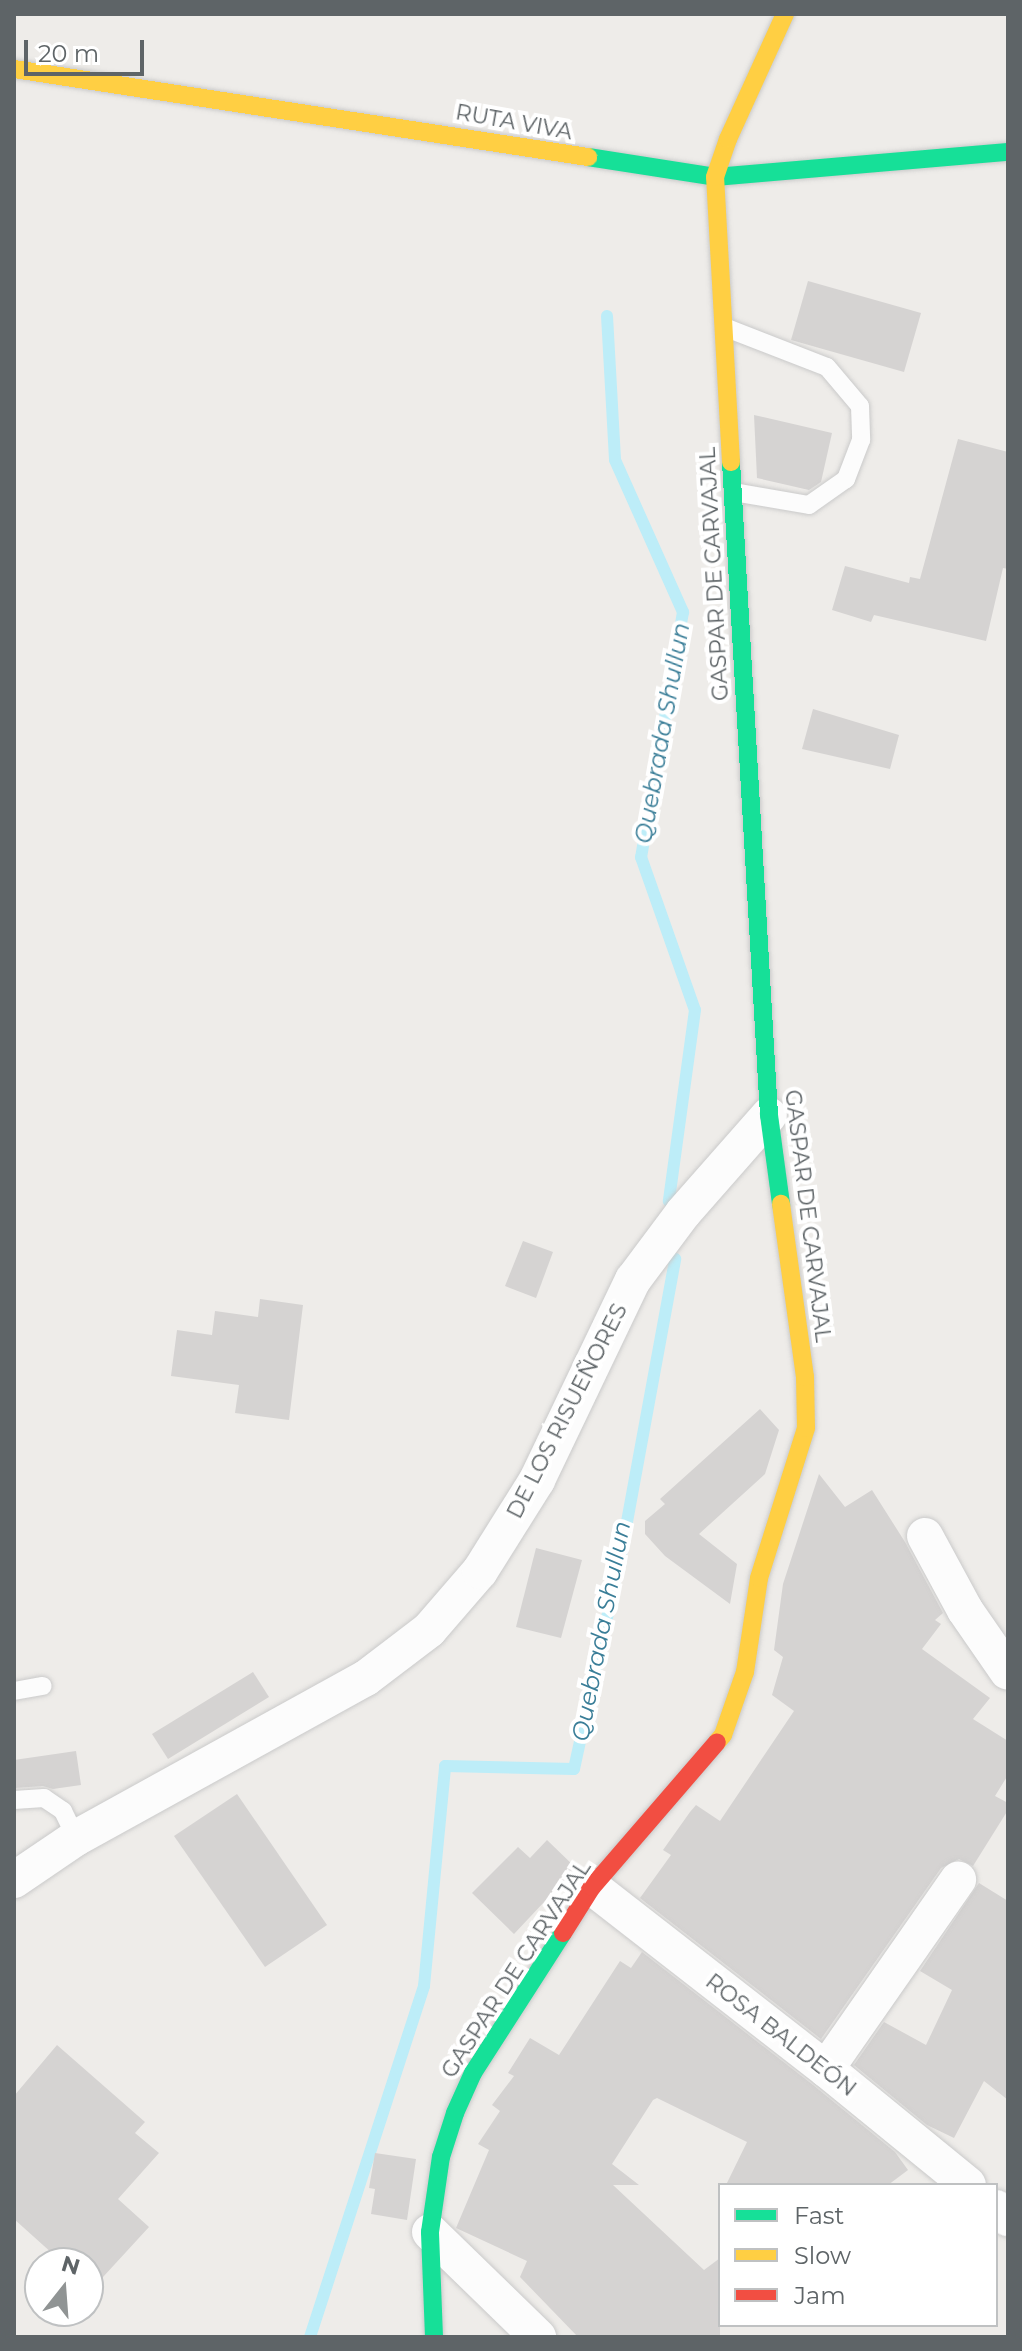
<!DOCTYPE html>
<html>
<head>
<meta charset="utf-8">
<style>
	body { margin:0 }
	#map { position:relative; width:1022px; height:2351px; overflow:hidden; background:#eeece9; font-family:Montserrat,sans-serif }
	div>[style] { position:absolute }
	.stream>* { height:12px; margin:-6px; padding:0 6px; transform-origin:6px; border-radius:6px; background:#bdedf8 }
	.building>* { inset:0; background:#d5d3d2 }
	.roads { filter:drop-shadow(0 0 2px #cacaca) drop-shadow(0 0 2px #cacaca) }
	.lane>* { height:18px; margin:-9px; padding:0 9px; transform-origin:9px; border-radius:9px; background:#fcfcfc }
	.street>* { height:36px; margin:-18px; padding:0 18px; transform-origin:18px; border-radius:18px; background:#fcfcfc }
	.fast>* { height:18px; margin:-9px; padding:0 9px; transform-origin:9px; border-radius:9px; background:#16e098 }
	.slow>* { height:18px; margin:-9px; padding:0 9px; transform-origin:9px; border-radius:9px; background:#ffcf43 }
	.jam>* { height:18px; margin:-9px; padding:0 9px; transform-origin:9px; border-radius:9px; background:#f24e42 }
	span { translate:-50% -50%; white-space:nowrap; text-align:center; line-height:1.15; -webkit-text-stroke:8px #fff; paint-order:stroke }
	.street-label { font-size:22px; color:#5e6467 }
	.water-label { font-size:24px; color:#3a7e98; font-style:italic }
	.frame { position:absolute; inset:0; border:16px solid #5e6467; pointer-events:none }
	.legend { position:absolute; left:718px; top:2183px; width:280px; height:144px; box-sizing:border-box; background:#fff; border:2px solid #bfc1c2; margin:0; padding:10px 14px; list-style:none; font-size:24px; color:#5e6467 }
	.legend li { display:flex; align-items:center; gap:16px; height:40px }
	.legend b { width:40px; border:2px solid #bfc1c2 }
	.north { position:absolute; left:24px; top:2247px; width:80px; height:80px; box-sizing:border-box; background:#fff; border:2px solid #bfc1c2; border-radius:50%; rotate:17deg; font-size:22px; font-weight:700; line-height:32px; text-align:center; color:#5e6467 }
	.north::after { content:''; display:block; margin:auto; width:28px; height:36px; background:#909494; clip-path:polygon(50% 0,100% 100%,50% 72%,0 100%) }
	.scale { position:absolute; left:24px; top:40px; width:120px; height:36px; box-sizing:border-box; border:4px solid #5e6467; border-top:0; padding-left:10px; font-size:24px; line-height:28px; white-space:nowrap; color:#5e6467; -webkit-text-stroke:6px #fff; paint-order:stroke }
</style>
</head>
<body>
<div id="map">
	<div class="stream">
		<div style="left:607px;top:316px;width:144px;rotate:86.8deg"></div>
		<div style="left:615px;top:460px;width:167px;rotate:65.9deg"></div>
		<div style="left:683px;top:612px;width:249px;rotate:99.7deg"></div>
		<div style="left:641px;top:857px;width:162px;rotate:70.6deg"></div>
		<div style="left:695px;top:1010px;width:193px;rotate:97.8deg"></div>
		<div style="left:310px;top:2337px;width:369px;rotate:-72deg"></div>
		<div style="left:424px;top:1986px;width:221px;rotate:-84.5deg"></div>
		<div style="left:445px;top:1766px;width:129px;rotate:1.3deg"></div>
		<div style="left:574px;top:1769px;width:225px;rotate:-77.7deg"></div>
		<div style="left:622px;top:1549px;width:295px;rotate:-79.6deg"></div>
	</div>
	<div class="building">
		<div style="clip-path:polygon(808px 281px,921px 313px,904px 372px,791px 340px)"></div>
		<div style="clip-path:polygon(754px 415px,832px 433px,821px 482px,809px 490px,757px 478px)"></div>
		<div style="clip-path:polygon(958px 439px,1008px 452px,1008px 569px,1003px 568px,986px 641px,874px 615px,871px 622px,832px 610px,845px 566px,909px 583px,910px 577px,920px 579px)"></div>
		<div style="clip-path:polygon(813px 709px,899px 735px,890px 769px,802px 749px)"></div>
		<div style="clip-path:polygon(523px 1241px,553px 1252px,536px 1298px,505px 1286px)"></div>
		<div style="clip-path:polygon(260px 1299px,303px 1305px,289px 1420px,235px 1413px,239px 1385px,171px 1376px,177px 1330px,212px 1335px,215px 1311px,258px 1317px)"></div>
		<div style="clip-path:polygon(760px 1409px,779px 1430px,765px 1474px,699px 1534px,737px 1564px,730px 1604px,665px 1556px,645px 1534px,645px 1521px,665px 1504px,660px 1499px)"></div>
		<div style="clip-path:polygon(819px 1474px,845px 1507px,872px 1490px,905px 1542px,943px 1613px,935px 1620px,941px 1624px,922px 1649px,990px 1698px,973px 1719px,1008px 1741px,1008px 1775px,995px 1796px,1008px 1803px,1008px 1810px,973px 1866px,959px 1859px,941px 1868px,821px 2039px,640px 1898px,671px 1855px,663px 1850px,690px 1812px,696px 1805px,720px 1821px,794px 1711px,772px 1695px,783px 1657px,774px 1650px,783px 1584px)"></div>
		<div style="clip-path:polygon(536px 1548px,582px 1560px,561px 1638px,516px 1627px)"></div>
		<div style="clip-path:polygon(253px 1672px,269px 1697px,168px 1759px,152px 1734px)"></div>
		<div style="clip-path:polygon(76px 1751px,81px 1785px,53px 1789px,43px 1786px,14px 1788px,14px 1760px)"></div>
		<div style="clip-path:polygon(237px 1794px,327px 1925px,265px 1967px,174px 1836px)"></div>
		<div style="clip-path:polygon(547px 1840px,576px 1868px,514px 1934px,472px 1893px,518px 1847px,530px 1858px)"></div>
		<div style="clip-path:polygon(979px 1883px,1008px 1901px,1008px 2100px,984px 2081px,954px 2138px,927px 2125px,854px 2065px,884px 2022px,926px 2045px,952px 1990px,920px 1971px)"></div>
		<div style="clip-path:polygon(642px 1952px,813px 2085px,895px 2152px,908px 2170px,888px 2185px,726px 2185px,747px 2142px,657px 2098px,653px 2100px,612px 2164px,639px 2185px,613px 2185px,704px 2270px,720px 2258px,720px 2337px,578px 2337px,520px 2277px,527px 2261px,456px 2228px,489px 2150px,478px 2144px,500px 2111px,492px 2105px,514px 2076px,508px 2073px,530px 2038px,559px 2055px,620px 1961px,631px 1968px)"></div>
		<div style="clip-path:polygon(57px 2045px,145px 2122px,135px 2133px,159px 2153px,118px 2199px,149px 2227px,92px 2289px,88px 2286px,88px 2263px,63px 2263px,14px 2219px,14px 2096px)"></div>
		<div style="clip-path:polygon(375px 2153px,416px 2159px,407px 2220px,371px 2214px,375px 2189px,369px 2188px)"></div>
	</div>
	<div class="roads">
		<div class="lane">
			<div style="left:724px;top:327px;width:110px;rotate:21.2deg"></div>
			<div style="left:827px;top:367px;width:51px;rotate:49.8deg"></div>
			<div style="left:860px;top:406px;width:34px;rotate:88deg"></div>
			<div style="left:861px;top:440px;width:42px;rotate:111deg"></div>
			<div style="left:846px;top:479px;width:45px;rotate:144.9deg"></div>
			<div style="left:809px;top:505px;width:76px;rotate:-170.2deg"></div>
			<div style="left:14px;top:1691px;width:29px;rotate:-10deg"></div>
			<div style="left:14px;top:1800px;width:30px;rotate:-4deg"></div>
			<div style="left:44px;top:1798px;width:23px;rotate:34deg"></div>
			<div style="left:63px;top:1811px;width:30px;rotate:64deg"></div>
		</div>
		<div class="street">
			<div style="left:925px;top:1536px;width:84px;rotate:61.6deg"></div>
			<div style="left:965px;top:1610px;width:75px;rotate:55.3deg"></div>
			<div style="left:14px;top:1880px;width:75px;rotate:-34.1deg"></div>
			<div style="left:76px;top:1838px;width:331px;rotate:-28.9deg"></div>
			<div style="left:366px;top:1678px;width:79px;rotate:-37.3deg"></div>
			<div style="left:429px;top:1630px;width:78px;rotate:-49.2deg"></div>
			<div style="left:480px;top:1571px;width:107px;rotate:-57.9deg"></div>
			<div style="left:537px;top:1480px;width:222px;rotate:-64.4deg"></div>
			<div style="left:633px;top:1280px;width:84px;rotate:-53.3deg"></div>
			<div style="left:683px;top:1213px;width:130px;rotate:-48.7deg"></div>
			<div style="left:592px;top:1887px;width:296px;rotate:37.9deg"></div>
			<div style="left:826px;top:2069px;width:183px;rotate:39.2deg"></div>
			<div style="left:826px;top:2069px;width:231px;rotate:-55.1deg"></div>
			<div style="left:996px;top:2208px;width:16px;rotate:40deg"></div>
			<div style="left:430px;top:2232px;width:151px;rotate:44.2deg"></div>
		</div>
		<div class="fast">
			<div style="left:588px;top:157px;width:129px;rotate:8.9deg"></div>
			<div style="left:715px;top:177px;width:294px;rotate:-4.9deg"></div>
			<div style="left:731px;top:462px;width:654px;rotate:86.67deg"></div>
			<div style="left:769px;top:1115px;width:90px;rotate:82.3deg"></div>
			<div style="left:434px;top:2337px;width:105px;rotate:-92.2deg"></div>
			<div style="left:430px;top:2232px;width:76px;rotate:-81.7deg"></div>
			<div style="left:441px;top:2157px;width:46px;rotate:-72.3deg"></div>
			<div style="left:455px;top:2113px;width:44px;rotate:-65.8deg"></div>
			<div style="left:473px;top:2073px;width:166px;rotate:-57.3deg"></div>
		</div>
		<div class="slow">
			<div style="left:14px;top:69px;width:581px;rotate:8.72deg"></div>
			<div style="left:731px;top:462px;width:285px;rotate:-93.2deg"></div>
			<div style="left:715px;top:177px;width:40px;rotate:-71.1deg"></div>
			<div style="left:728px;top:139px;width:137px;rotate:-65.5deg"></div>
			<div style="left:717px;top:1742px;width:9px;rotate:-49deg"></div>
			<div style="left:723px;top:1735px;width:67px;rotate:-70.8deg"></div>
			<div style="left:745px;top:1672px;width:95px;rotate:-81.5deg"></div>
			<div style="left:759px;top:1578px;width:157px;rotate:-72.6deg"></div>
			<div style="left:806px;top:1428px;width:51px;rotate:-91.1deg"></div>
			<div style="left:805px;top:1377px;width:175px;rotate:-97.9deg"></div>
		</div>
		<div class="jam">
			<div style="left:563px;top:1933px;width:54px;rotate:-57.8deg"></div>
			<div style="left:592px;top:1887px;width:191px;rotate:-49.2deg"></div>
		</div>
	</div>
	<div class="street-label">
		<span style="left:514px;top:122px;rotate:10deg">RUTA VIVA</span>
		<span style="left:714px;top:574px;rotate:-93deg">GASPAR DE CARVAJAL</span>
		<span style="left:808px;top:1216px;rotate:83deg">GASPAR DE CARVAJAL</span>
		<span style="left:567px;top:1411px;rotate:-63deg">DE LOS RISUEÑORES</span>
		<span style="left:516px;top:1969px;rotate:-57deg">GASPAR DE CARVAJAL</span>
		<span style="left:781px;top:2035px;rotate:38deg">ROSA BALDEÓN</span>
	</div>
	<div class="water-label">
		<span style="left:662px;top:733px;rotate:-80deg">Quebrada Shullun</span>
		<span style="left:601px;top:1631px;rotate:-79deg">Quebrada Shullun</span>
	</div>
	<div class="frame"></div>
	<ul class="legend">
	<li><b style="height:10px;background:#16e098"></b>Fast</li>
	<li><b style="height:10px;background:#ffcf43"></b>Slow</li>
	<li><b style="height:10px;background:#f24e42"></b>Jam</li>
	</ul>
	<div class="north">N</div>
	<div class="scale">20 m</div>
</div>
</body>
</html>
